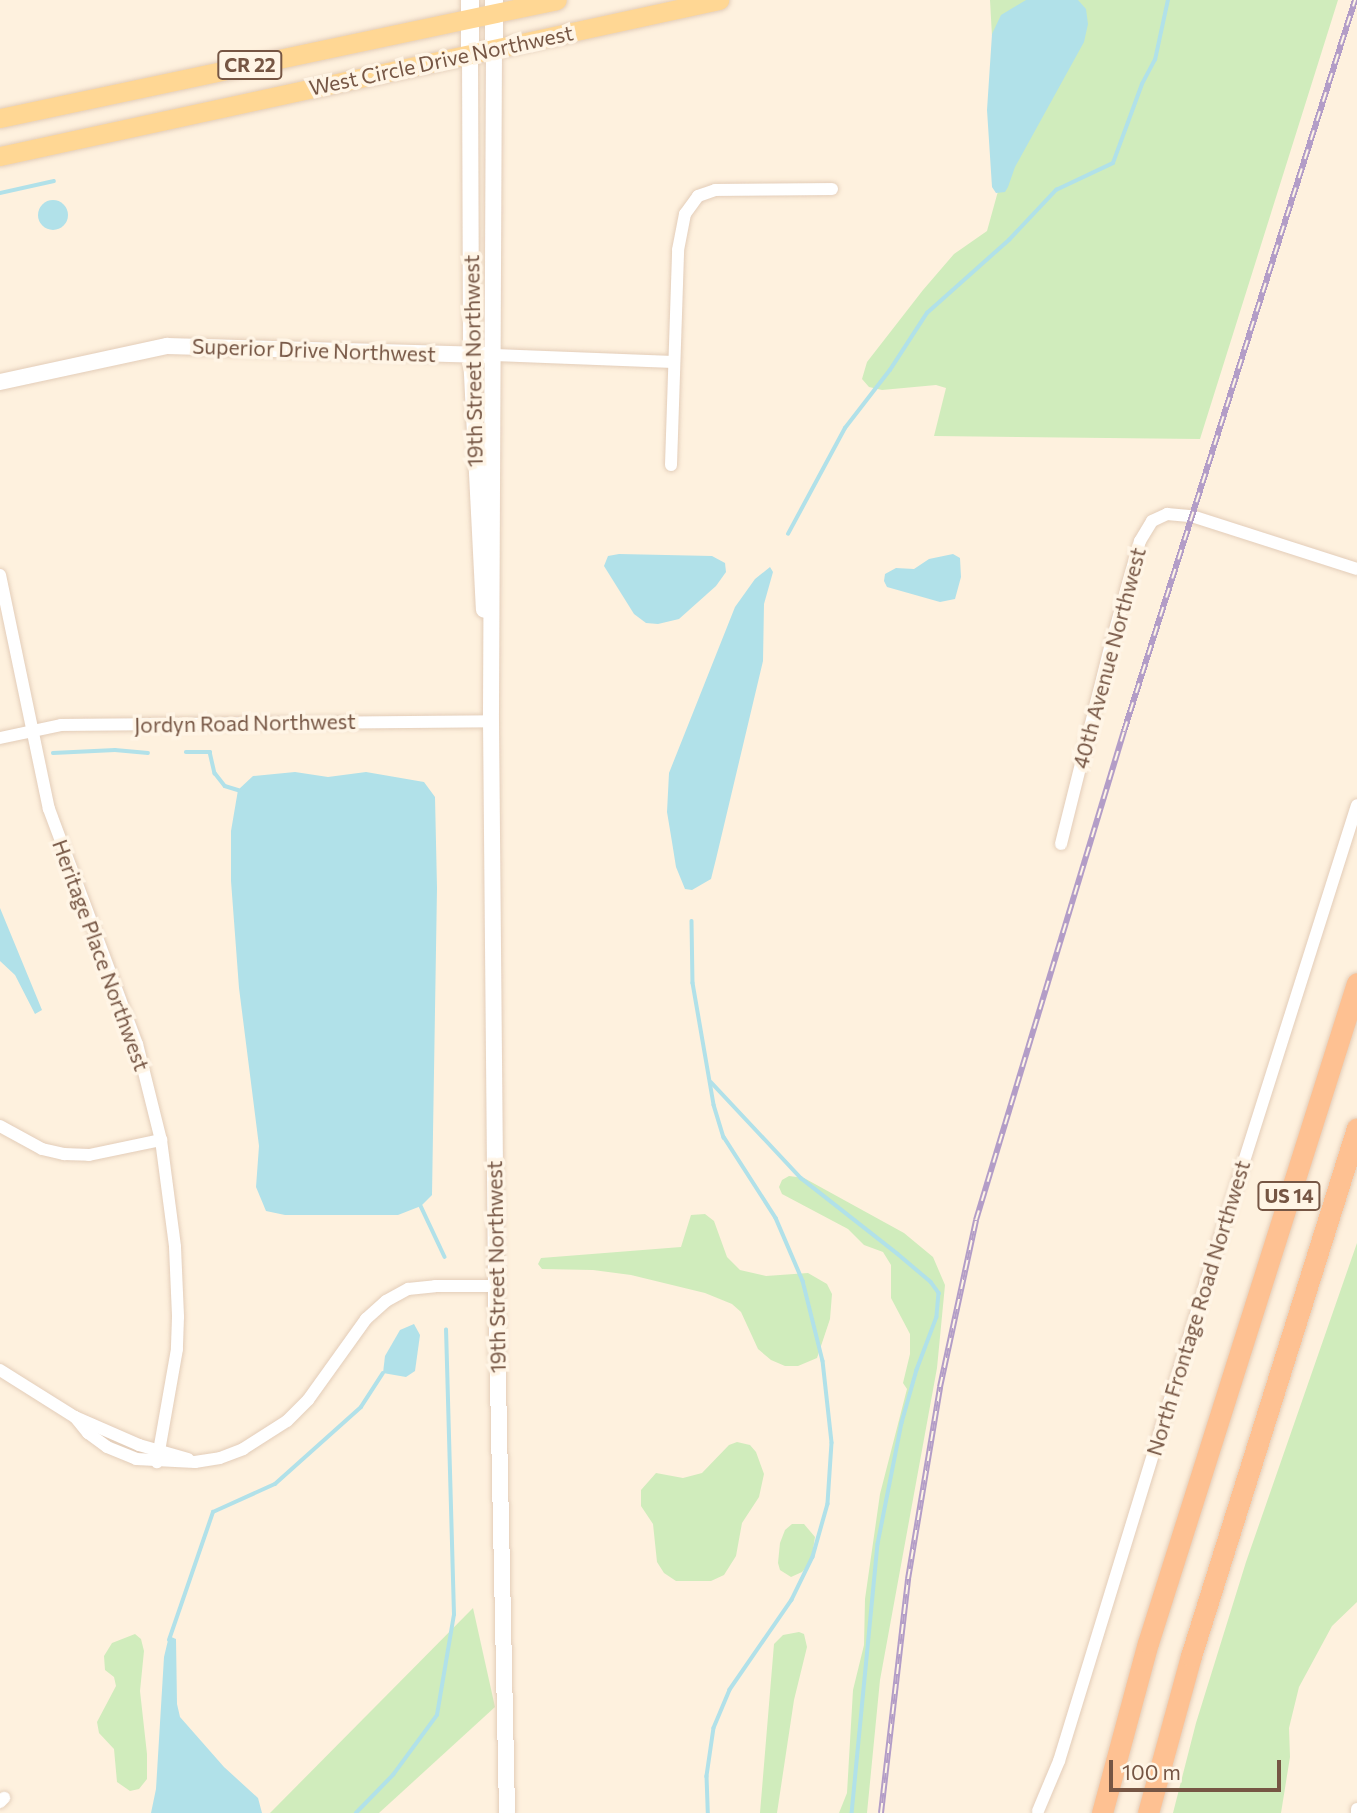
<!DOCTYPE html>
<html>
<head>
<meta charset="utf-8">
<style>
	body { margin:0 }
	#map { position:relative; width:1357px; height:1813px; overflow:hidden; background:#fef1de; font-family:Commissioner,sans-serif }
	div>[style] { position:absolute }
	.green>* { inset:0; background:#d0ecbc }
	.water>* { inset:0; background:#b1e1e9 }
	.round { border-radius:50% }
	.stream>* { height:3.5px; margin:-1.75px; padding:0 1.75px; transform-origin:1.75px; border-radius:1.75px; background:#b1e1e9 }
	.roads { filter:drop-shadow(0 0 2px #e3cdb9) drop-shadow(0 0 2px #e3cdb9) }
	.minor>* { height:12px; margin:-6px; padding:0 6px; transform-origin:6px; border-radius:6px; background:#fff }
	.tertiary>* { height:16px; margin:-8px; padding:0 8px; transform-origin:8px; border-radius:8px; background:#fff }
	.secondary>* { height:18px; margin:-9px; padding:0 9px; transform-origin:9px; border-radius:9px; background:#fff }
	.primary>* { height:19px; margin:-9.5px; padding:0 9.5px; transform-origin:9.5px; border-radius:9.5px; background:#ffd794 }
	.trunk>* { height:21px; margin:-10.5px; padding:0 10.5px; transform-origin:10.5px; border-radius:10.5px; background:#fec192 }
	.rail>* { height:6px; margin-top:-3px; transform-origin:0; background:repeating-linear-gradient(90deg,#fff5e6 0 10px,#b39dc7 0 20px); box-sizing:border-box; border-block:2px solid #b39dc7 }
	span { translate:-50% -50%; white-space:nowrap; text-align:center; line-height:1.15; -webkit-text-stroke:7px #fff5e6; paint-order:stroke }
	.shield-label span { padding:2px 5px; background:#fff5e6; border:2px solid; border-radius:5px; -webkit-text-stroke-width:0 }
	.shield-label { font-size:19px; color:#765644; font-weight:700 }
	.street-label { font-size:21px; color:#765644 }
	.scale { position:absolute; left:1109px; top:1760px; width:172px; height:32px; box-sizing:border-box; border:4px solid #765644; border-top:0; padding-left:9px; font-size:21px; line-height:24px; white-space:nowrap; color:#765644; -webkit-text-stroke:5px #fff5e6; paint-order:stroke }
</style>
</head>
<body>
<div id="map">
	<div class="green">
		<div style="clip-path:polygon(990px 0,1338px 0,1200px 439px,934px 436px,946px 388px,936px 385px,882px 390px,869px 387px,862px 379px,867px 362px,923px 290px,954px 254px,987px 231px,1000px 184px)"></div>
		<div style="clip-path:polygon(789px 1176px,804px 1178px,904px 1233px,933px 1257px,945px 1285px,937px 1368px,880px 1680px,867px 1813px,839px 1813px,847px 1793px,853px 1690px,864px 1645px,865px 1599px,880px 1494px,907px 1389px,903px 1383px,910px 1354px,910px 1334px,891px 1298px,891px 1265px,883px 1252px,864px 1245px,848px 1229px,782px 1194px,779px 1187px,782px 1180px)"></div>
		<div style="clip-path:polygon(705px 1214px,714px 1221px,727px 1257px,740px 1270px,766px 1276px,808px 1273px,827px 1284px,832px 1294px,830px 1319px,817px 1358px,798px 1366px,785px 1366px,771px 1360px,758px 1349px,741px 1312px,732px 1304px,705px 1293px,631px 1275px,593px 1270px,542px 1269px,538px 1264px,541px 1258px,681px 1247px,691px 1215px)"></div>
		<div style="clip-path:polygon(1357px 1243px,1357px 1602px,1332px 1626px,1299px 1687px,1289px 1728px,1290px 1757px,1281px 1813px,1173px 1813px,1196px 1723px,1246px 1562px)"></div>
		<div style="clip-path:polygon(737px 1442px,750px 1445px,756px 1452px,764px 1474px,759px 1497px,742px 1523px,736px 1556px,724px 1575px,711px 1581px,676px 1581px,664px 1573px,657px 1562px,653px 1524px,641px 1506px,641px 1490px,656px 1473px,683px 1478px,702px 1473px,729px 1445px)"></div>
		<div style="clip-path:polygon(792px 1524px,804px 1524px,815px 1537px,811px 1562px,802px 1572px,791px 1577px,780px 1570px,778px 1563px,780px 1543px,785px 1530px)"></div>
		<div style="clip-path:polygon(473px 1608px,495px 1707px,379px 1813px,270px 1813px)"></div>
		<div style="clip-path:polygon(799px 1632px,804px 1634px,807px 1647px,794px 1700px,777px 1813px,760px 1813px,774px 1644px,783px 1635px)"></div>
		<div style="clip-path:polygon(135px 1634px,141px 1639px,144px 1651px,140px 1691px,147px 1754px,147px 1779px,139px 1789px,130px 1791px,117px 1782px,114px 1749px,99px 1733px,97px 1722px,116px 1686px,114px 1677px,105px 1670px,104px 1656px,112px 1643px)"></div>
	</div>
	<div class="water">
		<div style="clip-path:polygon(1026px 0,1078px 0,1086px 9px,1088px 24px,1084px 42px,1015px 167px,1008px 187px,1005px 192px,996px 193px,992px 187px,987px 110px,992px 34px,1001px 15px)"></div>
		<div class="round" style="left:38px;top:200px;width:30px;height:30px"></div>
		<div style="clip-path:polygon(619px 554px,712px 556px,725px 563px,726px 572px,716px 586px,679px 619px,658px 624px,646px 623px,634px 614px,604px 566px,608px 556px)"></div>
		<div style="clip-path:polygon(953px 554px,960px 558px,961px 577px,955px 599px,940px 602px,887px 587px,884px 581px,885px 574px,896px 568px,914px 569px,929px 559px)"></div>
		<div style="clip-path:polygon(770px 567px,773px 572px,764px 604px,763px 661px,716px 859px,711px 879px,692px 890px,685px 889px,676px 867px,672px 842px,667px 812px,669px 773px,735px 607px,755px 579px)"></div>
		<div style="clip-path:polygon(295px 772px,328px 777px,366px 772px,424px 782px,435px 797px,437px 888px,432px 1195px,421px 1206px,398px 1215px,285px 1215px,266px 1211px,256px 1187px,259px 1146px,239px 988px,231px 881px,231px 831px,238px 790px,253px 776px)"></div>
		<div style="clip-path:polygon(0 908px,42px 1010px,35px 1014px,15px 975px,0 961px)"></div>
		<div style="clip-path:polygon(414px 1324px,420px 1335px,415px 1371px,406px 1377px,383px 1373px,385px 1356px,400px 1330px)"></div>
		<div style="clip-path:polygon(169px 1636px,176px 1639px,177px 1704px,180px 1717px,224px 1767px,258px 1798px,262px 1813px,151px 1813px,156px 1789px,164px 1657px)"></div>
	</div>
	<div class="stream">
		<div style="left:0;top:193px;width:55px;rotate:-12.5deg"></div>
		<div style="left:788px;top:534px;width:120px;rotate:-61.7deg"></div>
		<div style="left:845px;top:428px;width:73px;rotate:-52.2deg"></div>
		<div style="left:890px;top:370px;width:68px;rotate:-57deg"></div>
		<div style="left:927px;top:313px;width:110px;rotate:-41.7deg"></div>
		<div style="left:1009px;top:240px;width:69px;rotate:-46.8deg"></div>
		<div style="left:1056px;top:190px;width:63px;rotate:-25.3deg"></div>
		<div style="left:1113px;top:163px;width:84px;rotate:-69.8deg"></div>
		<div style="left:1142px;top:84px;width:27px;rotate:-62deg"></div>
		<div style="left:1155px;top:60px;width:61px;rotate:-77.8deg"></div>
		<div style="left:186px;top:752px;width:24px"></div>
		<div style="left:210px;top:752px;width:22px;rotate:77deg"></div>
		<div style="left:215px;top:773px;width:16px;rotate:52deg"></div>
		<div style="left:225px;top:786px;width:14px;rotate:17deg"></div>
		<div style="left:53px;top:753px;width:62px;rotate:-2.8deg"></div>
		<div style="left:115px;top:750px;width:33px;rotate:5deg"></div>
		<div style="left:692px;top:921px;width:62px;rotate:89.1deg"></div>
		<div style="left:693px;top:983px;width:124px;rotate:80.2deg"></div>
		<div style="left:714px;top:1105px;width:34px;rotate:73deg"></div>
		<div style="left:724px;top:1137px;width:96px;rotate:57.3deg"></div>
		<div style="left:776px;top:1218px;width:69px;rotate:66.8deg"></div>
		<div style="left:803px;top:1281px;width:82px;rotate:76deg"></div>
		<div style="left:823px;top:1361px;width:82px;rotate:83.7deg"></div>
		<div style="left:832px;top:1443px;width:61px;rotate:93.8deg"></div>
		<div style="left:828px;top:1504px;width:55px;rotate:105.8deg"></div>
		<div style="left:813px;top:1557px;width:48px;rotate:116deg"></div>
		<div style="left:792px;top:1600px;width:109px;rotate:124.6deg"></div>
		<div style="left:730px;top:1690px;width:41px;rotate:112.8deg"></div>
		<div style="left:714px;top:1728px;width:49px;rotate:98.3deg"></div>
		<div style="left:707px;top:1776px;width:37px;rotate:88deg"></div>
		<div style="left:711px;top:1082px;width:132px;rotate:46.8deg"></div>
		<div style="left:801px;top:1178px;width:123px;rotate:38.1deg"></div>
		<div style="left:898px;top:1254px;width:43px;rotate:40.3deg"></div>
		<div style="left:931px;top:1282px;width:14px;rotate:54deg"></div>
		<div style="left:939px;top:1293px;width:24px;rotate:95deg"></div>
		<div style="left:937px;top:1317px;width:57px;rotate:110.7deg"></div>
		<div style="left:917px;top:1370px;width:55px;rotate:105.8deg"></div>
		<div style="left:902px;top:1423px;width:123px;rotate:101.2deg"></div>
		<div style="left:878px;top:1544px;width:270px;rotate:95.5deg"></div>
		<div style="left:421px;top:1206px;width:56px;rotate:64.8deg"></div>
		<div style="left:169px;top:1640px;width:135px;rotate:-71deg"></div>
		<div style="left:213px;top:1512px;width:68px;rotate:-24.3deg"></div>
		<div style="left:275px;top:1484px;width:115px;rotate:-41.8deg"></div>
		<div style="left:361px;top:1407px;width:40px;rotate:-57.1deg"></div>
		<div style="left:356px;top:1813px;width:53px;rotate:-45.8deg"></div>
		<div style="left:393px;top:1775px;width:74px;rotate:-53.7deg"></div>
		<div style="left:437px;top:1715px;width:101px;rotate:-80.4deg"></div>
		<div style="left:454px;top:1615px;width:285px;rotate:-91.6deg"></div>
	</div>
	<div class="roads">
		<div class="minor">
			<div style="left:494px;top:355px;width:180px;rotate:2.2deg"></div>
			<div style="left:671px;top:465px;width:215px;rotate:-88.1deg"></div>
			<div style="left:678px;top:250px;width:37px;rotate:-79deg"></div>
			<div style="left:685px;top:214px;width:22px;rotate:-54deg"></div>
			<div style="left:698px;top:196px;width:18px;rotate:-19deg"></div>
			<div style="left:715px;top:190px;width:117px;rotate:-0.5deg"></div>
			<div style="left:0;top:575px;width:239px;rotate:78.2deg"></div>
			<div style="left:49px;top:809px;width:251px;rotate:69.5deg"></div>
			<div style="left:137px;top:1044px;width:99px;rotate:76deg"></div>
			<div style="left:161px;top:1140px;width:108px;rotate:82.5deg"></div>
			<div style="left:175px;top:1247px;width:70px;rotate:87.5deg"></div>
			<div style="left:178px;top:1317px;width:32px;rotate:92deg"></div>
			<div style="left:177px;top:1349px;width:115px;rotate:100deg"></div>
			<div style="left:0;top:738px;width:62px;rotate:-12deg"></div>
			<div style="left:61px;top:725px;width:430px;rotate:-0.5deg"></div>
			<div style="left:1061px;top:844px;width:206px;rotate:-76deg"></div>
			<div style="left:1111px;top:644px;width:107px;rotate:-74.3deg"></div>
			<div style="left:1140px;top:541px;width:23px;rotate:-59deg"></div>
			<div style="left:1152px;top:521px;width:17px;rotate:-25deg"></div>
			<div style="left:1167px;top:514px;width:25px;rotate:5deg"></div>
			<div style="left:1192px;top:516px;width:173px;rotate:17.8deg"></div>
			<div style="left:0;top:1126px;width:48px;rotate:28.7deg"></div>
			<div style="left:42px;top:1149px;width:23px;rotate:13deg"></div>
			<div style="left:64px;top:1154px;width:25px;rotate:2deg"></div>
			<div style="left:89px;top:1155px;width:74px;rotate:-11.8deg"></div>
			<div style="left:0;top:1370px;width:89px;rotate:32.1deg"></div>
			<div style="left:75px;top:1417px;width:70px;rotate:23.6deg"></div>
			<div style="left:139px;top:1445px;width:51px;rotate:15.9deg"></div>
			<div style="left:75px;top:1417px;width:21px;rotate:51deg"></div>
			<div style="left:88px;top:1433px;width:24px;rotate:36deg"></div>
			<div style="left:107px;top:1447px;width:31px;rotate:22deg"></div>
			<div style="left:136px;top:1459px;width:59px;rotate:2.9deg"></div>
			<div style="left:195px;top:1462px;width:25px;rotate:-9deg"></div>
			<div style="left:220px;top:1458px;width:25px;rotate:-21deg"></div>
			<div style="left:243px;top:1449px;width:52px;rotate:-32.5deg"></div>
			<div style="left:287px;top:1421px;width:30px;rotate:-45deg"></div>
			<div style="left:308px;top:1400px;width:100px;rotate:-54.4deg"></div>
			<div style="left:366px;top:1319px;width:27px;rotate:-42deg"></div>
			<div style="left:386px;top:1301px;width:25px;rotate:-29deg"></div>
			<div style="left:408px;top:1289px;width:27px;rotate:-6deg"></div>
			<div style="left:435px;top:1286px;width:61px"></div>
			<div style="left:0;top:1802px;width:6px;rotate:-45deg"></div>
			<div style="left:1038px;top:1811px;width:54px;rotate:-67.2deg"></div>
			<div style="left:1059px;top:1761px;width:525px;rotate:-72.95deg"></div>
			<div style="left:1213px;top:1259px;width:476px;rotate:-72.4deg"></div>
			<div style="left:1357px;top:1813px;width:4px;rotate:-90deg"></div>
		</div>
		<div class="tertiary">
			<div style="left:494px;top:48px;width:673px;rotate:90.26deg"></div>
			<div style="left:491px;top:721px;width:565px;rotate:89.49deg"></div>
			<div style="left:496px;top:1286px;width:527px;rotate:88.8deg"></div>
			<div style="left:470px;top:53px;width:302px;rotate:89.8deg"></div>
			<div style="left:471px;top:355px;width:255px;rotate:87.1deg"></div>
			<div style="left:0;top:382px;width:171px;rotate:-12.2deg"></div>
			<div style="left:167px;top:346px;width:327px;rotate:1.6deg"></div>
		</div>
		<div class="secondary">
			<div style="left:470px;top:0;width:53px;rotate:90deg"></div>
			<div style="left:494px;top:0;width:48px;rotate:90deg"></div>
		</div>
		<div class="primary">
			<div style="left:0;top:118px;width:569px;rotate:-11.96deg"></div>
			<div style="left:0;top:156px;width:736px;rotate:-12.24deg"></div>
		</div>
		<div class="trunk">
			<div style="left:1102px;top:1813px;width:176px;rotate:-74.9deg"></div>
			<div style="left:1148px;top:1643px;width:692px;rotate:-72.43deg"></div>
			<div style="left:1148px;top:1813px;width:163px;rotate:-74.7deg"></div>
			<div style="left:1191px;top:1656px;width:553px;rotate:-72.55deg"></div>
		</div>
	</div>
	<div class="rail">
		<div style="left:881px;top:1813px;width:236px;rotate:-83.4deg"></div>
		<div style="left:908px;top:1579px;width:195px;rotate:-80.5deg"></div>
		<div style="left:940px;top:1387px;width:171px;rotate:-77.8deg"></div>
		<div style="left:976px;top:1220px;width:511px;rotate:-73.16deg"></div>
		<div style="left:1124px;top:731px;width:767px;rotate:-72.46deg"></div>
	</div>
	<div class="shield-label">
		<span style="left:250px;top:65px">CR 22</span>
		<span style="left:1289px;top:1196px">US 14</span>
	</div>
	<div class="street-label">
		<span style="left:441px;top:60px;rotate:-12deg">West Circle Drive Northwest</span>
		<span style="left:314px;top:350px;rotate:2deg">Superior Drive Northwest</span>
		<span style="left:473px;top:361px;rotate:-91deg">19th Street Northwest</span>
		<span style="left:1109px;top:658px;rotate:-75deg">40th Avenue Northwest</span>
		<span style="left:245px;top:723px;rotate:-1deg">Jordyn Road Northwest</span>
		<span style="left:101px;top:955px;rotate:70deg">Heritage Place Northwest</span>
		<span style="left:496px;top:1267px;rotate:-91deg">19th Street Northwest</span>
		<span style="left:1198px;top:1308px;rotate:-73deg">North Frontage Road Northwest</span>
	</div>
	<div class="scale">100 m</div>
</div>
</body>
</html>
